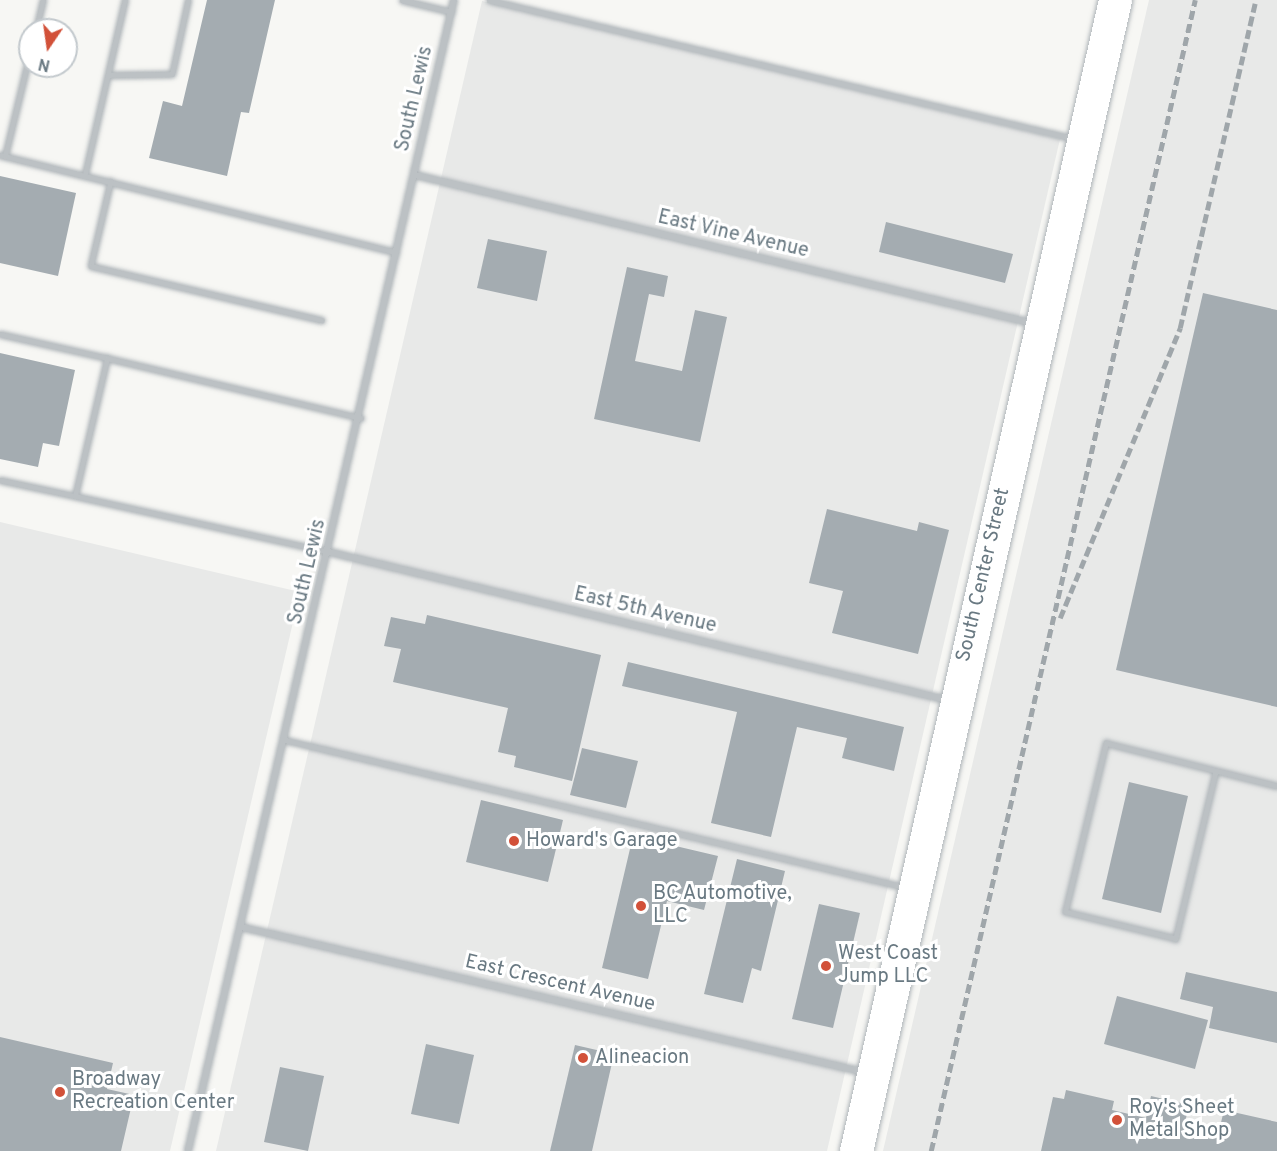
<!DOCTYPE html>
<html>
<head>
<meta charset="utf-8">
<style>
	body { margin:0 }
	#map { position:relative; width:1277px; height:1151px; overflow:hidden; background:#f7f7f4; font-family:Overpass,sans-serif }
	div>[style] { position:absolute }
	.built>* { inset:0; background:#e8e9e8 }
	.building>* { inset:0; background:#a4acb1 }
	.roads { filter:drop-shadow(0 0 2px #afb5b9) drop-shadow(0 0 2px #afb5b9) }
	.lane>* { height:4.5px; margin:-2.25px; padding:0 2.25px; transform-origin:2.25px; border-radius:2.25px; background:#bcc1c4 }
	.street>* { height:6px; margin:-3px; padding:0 3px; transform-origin:3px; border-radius:3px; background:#bcc1c4 }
	.secondary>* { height:33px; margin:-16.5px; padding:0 16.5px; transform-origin:16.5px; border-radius:16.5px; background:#fff }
	.rail>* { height:4.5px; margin-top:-2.25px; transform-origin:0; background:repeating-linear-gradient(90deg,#9fa6aa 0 9px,transparent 0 13.5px) }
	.dots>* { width:16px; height:16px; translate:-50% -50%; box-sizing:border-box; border:3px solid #fff; border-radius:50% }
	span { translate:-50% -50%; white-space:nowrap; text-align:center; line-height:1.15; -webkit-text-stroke:6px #fff; paint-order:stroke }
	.street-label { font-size:20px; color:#697982 }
	.poi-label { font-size:20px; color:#697982 }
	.left { translate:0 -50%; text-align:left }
	.north { position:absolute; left:18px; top:18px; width:60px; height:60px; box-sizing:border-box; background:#fff; border:2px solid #c3c9cd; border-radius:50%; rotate:193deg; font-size:16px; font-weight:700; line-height:24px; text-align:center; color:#697982 }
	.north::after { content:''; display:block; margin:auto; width:21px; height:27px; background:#d25139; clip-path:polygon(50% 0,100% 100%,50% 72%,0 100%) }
</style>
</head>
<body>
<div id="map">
	<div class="built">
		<div style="clip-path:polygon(1149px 0,1277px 0,1277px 1151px,883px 1151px)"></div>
		<div style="clip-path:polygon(482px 1px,1060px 139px,827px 1151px,216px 1151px)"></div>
		<div style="clip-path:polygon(0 522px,300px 592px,170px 1151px,0 1151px)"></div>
	</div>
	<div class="building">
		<div style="clip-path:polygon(207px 0,275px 0,249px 113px,241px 112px,227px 176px,149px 158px,163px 101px,182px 106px)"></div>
		<div style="clip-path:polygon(0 176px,76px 193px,58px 276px,0 263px)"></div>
		<div style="clip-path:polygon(886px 222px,1013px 254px,1005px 283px,879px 252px)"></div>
		<div style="clip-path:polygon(488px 239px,547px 251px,537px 301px,477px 288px)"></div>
		<div style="clip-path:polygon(627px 267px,668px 276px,664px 297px,649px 294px,635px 361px,682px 371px,695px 310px,727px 317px,700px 442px,594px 419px)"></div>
		<div style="clip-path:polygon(1203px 293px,1277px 310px,1277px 707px,1116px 670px)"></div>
		<div style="clip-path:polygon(0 353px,75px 370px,59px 446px,43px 443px,38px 467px,0 459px)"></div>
		<div style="clip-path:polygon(827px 509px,917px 531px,919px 522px,949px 530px,918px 654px,832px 633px,843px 591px,809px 583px)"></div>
		<div style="clip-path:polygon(427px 615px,601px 655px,572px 781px,514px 767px,516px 756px,498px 752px,508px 708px,393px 682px,401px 649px,384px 646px,391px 617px,425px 624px)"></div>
		<div style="clip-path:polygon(628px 662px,904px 727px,894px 771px,842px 758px,847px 738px,797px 727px,771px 837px,711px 823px,737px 712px,622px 686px)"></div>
		<div style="clip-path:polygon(582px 748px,638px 761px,626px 808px,570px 795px)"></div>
		<div style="clip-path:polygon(1129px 782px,1188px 796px,1161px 913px,1102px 899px)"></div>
		<div style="clip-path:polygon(481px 800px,563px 820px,548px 882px,466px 862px)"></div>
		<div style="clip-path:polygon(633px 836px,718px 856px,704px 910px,667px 901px,648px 979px,602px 968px)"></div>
		<div style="clip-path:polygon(737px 859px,785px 871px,761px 971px,752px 968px,743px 1003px,704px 994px)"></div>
		<div style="clip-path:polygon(819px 904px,860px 913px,833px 1028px,792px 1019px)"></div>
		<div style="clip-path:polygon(1186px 972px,1277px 992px,1277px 1043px,1209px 1028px,1213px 1007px,1180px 999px)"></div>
		<div style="clip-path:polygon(1117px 996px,1208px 1020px,1195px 1069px,1104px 1044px)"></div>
		<div style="clip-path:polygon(0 1037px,113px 1063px,107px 1089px,134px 1095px,121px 1151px,0 1151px)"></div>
		<div style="clip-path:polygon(426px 1044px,474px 1055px,459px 1124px,411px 1114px)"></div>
		<div style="clip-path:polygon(575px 1045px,614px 1054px,592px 1151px,550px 1151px)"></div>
		<div style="clip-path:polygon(280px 1067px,324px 1076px,308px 1151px,264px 1142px)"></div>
		<div style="clip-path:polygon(1066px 1090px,1114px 1101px,1112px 1110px,1146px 1118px,1151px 1096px,1189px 1105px,1184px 1127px,1218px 1135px,1224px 1110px,1277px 1122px,1277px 1151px,1041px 1151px,1053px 1097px,1064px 1099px)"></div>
	</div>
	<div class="roads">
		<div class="lane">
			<div style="left:402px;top:0;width:51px;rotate:13.5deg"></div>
			<div style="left:489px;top:0;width:598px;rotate:13.34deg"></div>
			<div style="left:36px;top:30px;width:31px;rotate:-77deg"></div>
			<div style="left:108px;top:75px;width:64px;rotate:-0.9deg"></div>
			<div style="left:172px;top:74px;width:76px;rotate:-77.8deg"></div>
			<div style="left:0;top:155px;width:408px;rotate:13.8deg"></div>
			<div style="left:5px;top:156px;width:106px;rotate:-76.4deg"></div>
			<div style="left:85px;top:174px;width:179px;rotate:-77.1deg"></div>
			<div style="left:111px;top:181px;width:87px;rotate:103.2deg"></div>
			<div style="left:91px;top:266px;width:237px;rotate:13.2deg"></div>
			<div style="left:0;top:334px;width:110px;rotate:12.6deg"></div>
			<div style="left:0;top:480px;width:77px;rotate:12deg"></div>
			<div style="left:75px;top:496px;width:142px;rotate:-76.9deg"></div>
			<div style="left:107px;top:358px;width:261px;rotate:13.3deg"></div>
			<div style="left:75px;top:496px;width:260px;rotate:12.4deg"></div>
			<div style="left:285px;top:740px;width:636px;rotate:13.36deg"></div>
			<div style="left:1216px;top:772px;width:172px;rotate:103.5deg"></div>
			<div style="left:1176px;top:939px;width:114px;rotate:-166.3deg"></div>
			<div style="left:1065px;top:912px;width:174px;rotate:-76.4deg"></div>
			<div style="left:1106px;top:743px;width:176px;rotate:14.1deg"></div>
		</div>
		<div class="street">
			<div style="left:415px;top:175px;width:634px;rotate:13.51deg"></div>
			<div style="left:329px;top:552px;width:635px;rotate:13.47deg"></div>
			<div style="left:241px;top:927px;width:639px;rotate:13.12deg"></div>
			<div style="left:188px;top:1151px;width:1181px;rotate:-76.99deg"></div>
		</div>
		<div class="secondary">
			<div style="left:856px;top:1151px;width:1180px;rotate:-77.32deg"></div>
		</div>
	</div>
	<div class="rail">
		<div style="left:1060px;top:618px;width:314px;rotate:-67.5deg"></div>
		<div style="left:1180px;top:328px;width:337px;rotate:-77deg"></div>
		<div style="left:931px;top:1151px;width:1181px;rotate:-77.08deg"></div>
	</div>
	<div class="dots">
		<div style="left:514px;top:841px;background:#d25139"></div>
		<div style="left:641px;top:906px;background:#d25139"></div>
		<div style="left:826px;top:966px;background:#d25139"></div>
		<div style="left:583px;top:1058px;background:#d25139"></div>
		<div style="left:60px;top:1092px;background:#d25139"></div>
		<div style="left:1117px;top:1120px;background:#d25139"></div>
	</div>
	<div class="street-label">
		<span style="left:415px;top:99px;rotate:-77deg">South Lewis</span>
		<span style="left:733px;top:235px;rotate:13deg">East Vine Avenue</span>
		<span style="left:308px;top:572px;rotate:-77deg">South Lewis</span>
		<span style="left:984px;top:575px;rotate:-77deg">South Center Street</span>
		<span style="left:645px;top:611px;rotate:13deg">East 5th Avenue</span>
		<span style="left:560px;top:984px;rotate:13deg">East Crescent Avenue</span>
	</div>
	<div class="poi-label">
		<span class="left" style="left:526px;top:841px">Howard's Garage</span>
		<span class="left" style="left:653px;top:906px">BC Automotive,<br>LLC</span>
		<span class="left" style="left:838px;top:966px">West Coast<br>Jump LLC</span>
		<span class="left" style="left:595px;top:1058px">Alineacion</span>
		<span class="left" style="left:72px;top:1092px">Broadway<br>Recreation Center</span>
		<span class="left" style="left:1129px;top:1120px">Roy's Sheet<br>Metal Shop</span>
	</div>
	<div class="north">N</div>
</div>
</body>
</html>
